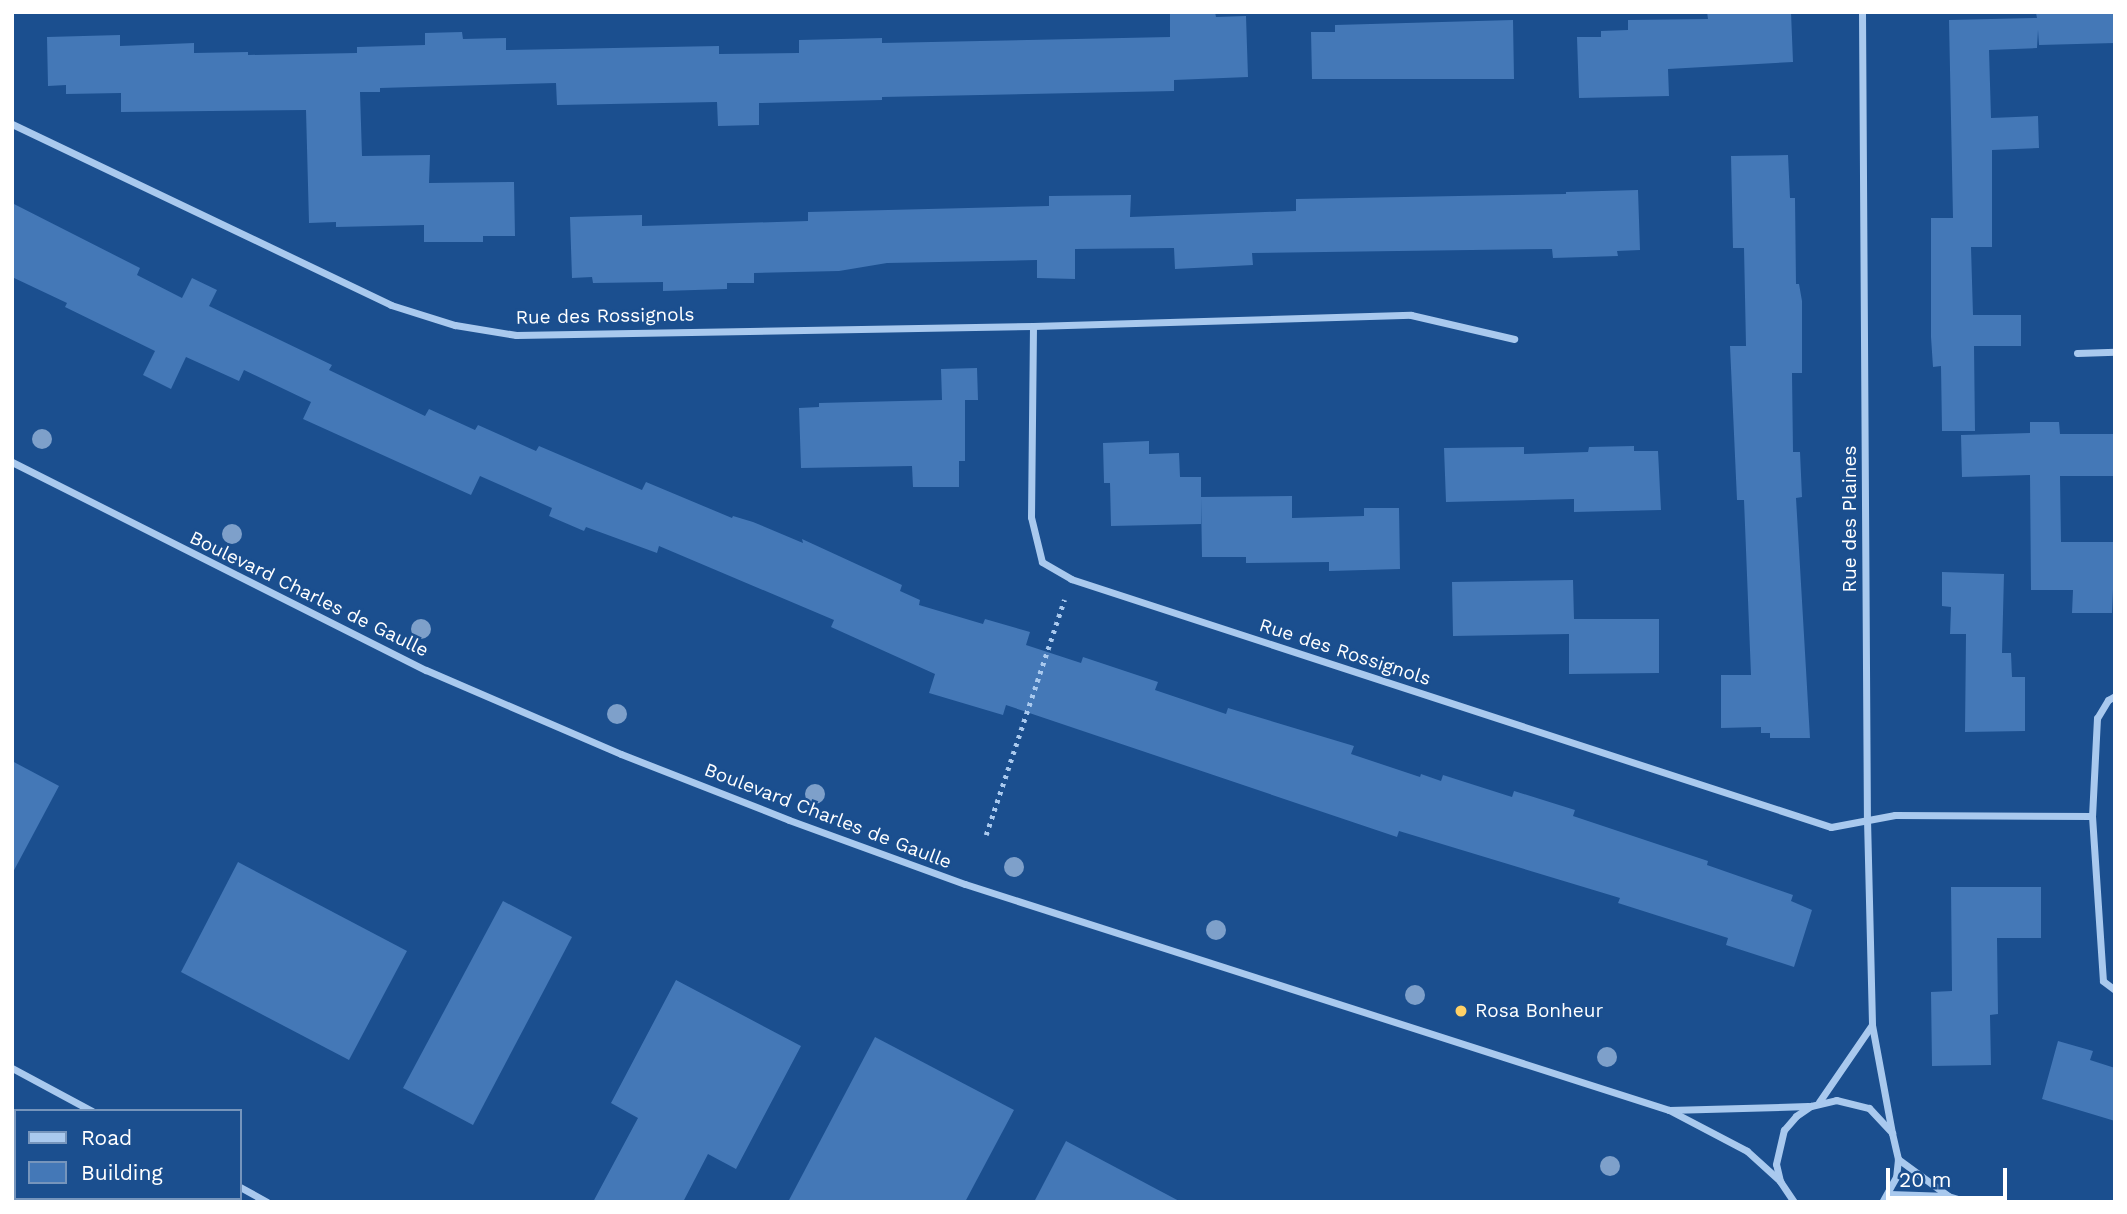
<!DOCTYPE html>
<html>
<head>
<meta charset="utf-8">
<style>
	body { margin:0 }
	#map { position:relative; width:2127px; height:1214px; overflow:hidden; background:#1b4f8f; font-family:"Work Sans",sans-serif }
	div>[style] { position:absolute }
	.building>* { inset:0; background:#4478b7 }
	.path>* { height:4.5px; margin-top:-2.25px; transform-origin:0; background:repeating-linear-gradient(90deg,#a9c9ee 0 3.5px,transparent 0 8.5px) }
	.street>* { height:7px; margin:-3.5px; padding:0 3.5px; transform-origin:3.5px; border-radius:3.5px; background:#a9c9ee }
	.trees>* { width:20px; height:20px; margin:-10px; border-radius:50%; background:#7ea0ca }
	.dots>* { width:19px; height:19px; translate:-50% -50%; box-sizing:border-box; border:4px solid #1b4f8f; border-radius:50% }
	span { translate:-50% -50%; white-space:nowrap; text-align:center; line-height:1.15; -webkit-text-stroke:5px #1b4f8f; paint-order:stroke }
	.street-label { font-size:19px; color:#fff }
	.poi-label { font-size:19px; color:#fff }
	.left { translate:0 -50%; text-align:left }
	.frame { position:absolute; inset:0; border:14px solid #fff; pointer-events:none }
	.legend { position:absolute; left:14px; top:1109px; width:228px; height:91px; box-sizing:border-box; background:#1b4f8f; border:2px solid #7695bc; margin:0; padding:9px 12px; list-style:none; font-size:21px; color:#fff }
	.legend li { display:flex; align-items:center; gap:14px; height:35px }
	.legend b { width:35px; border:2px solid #7695bc }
	.scale { position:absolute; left:1886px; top:1168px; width:121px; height:32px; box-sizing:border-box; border:4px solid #fff; border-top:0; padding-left:9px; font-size:21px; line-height:24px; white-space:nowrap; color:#fff; -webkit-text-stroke:5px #1b4f8f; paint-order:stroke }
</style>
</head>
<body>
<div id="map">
	<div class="building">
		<div style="clip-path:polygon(1215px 12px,1216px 17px,1246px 16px,1248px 77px,1174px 80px,1174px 91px,882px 97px,882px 100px,759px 103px,759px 125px,718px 126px,717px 102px,557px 105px,556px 83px,380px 88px,380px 92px,360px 92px,362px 156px,430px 155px,429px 183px,514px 182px,515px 236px,483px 236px,483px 242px,424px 242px,424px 225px,336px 227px,336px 222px,309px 223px,306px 110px,121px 112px,121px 93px,66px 94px,66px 85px,48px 86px,47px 37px,120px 35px,120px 46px,194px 43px,194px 53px,248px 52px,248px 55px,357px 53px,357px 47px,425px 45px,425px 33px,462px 32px,463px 39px,506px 38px,506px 50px,719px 46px,719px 54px,799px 53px,799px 40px,882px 38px,882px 43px,1170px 37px,1170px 13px)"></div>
		<div style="clip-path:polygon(1707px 12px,1791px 12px,1793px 62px,1668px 69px,1669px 96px,1579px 98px,1577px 37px,1601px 37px,1601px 31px,1628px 30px,1628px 20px,1708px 19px)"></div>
		<div style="clip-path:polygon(2115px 12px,2115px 43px,2039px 45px,2038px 30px,2037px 48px,1989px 50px,1991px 118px,2038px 116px,2039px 148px,1992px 150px,1992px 247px,1971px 247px,1973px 315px,2021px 315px,2021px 346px,1974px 346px,1975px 431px,1942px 431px,1941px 366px,1933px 367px,1931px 337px,1931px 218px,1953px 218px,1949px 20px,2037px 18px,2036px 13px)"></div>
		<div style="clip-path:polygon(1513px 20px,1514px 79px,1312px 79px,1311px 32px,1335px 32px,1335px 25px)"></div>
		<div style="clip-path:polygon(1788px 155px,1790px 198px,1795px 198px,1796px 284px,1799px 284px,1802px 301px,1802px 373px,1792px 373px,1793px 452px,1800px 452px,1802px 497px,1796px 498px,1810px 738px,1770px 738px,1770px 733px,1761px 733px,1761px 727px,1721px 728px,1721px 675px,1751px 675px,1744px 500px,1737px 500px,1730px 346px,1746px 346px,1744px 248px,1733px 248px,1731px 156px)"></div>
		<div style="clip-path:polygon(1638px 190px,1640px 250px,1617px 251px,1618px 256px,1553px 258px,1552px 249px,1252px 253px,1253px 265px,1175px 269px,1174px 248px,1075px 249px,1075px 279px,1037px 278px,1037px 260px,887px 263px,839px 271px,754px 273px,754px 283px,727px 283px,727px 289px,663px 291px,663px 282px,593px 283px,592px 277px,572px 278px,570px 217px,642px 215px,642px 226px,808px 221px,808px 212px,1049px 206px,1049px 196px,1131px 195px,1130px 217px,1296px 211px,1296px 199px,1566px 194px,1566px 192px)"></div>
		<div style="clip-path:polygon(12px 203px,140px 268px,137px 275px,182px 298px,192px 278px,217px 290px,209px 306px,332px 365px,329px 370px,425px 416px,429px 409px,475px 430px,478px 425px,536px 451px,539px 446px,642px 490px,646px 482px,732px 518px,733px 516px,753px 522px,803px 543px,802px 539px,902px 585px,900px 591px,920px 600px,919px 605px,983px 624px,985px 619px,1030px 632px,1026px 645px,1081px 663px,1083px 657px,1158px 682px,1155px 690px,1226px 714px,1228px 708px,1354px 746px,1351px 754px,1420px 777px,1421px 774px,1441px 781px,1443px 775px,1512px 797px,1514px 791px,1575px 810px,1573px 816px,1708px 861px,1707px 865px,1793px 895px,1791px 901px,1812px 910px,1794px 967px,1726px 945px,1728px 938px,1618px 903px,1620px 898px,1399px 831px,1397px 837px,1006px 705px,1003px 715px,929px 693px,935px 674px,831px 627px,834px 620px,659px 546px,657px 553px,586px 527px,584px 531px,549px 516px,552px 508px,480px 476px,471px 495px,303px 419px,311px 402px,244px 370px,239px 381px,186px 357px,171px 389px,143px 375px,155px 351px,65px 307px,67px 303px,12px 277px)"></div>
		<div style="clip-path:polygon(977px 368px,978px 400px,965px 400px,965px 461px,959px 461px,959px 487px,913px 487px,912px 466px,801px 468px,799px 408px,819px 407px,819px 403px,942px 400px,941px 369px)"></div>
		<div style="clip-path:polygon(2030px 422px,2059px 422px,2060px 434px,2115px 434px,2115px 476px,2060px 476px,2061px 542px,2115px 542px,2112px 613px,2072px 613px,2073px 590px,2031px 590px,2030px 475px,1962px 477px,1961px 435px,2030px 433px)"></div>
		<div style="clip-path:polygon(1149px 441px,1149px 454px,1179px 453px,1180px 477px,1201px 477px,1201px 524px,1111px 526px,1110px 483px,1104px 483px,1103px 443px)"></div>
		<div style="clip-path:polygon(1634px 446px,1634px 451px,1658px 451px,1661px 510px,1574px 512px,1574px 499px,1446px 502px,1444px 448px,1524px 447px,1524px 454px,1588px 452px,1589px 447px)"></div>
		<div style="clip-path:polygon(1292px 496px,1292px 518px,1364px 516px,1364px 508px,1399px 508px,1400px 569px,1329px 571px,1329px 562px,1246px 563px,1246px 557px,1202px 557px,1201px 497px)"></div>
		<div style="clip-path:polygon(1942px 572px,2004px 574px,2002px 653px,2011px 653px,2012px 677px,2025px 677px,2025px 731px,1965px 732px,1966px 634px,1950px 634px,1951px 607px,1942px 606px)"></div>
		<div style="clip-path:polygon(1573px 580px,1574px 619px,1659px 619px,1659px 673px,1569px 674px,1569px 634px,1453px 636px,1452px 582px)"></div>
		<div style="clip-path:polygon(12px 761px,59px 786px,12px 874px)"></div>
		<div style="clip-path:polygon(238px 862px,407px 951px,349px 1060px,181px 972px)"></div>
		<div style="clip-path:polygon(1951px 887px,2041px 887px,2041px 938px,1997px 938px,1998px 1014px,1990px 1015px,1991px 1065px,1932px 1066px,1931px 992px,1952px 991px)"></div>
		<div style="clip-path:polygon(503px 901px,572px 937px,473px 1125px,403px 1088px)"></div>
		<div style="clip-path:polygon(676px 980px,801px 1046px,736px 1169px,708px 1154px,683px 1202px,593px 1202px,638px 1118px,611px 1103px)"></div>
		<div style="clip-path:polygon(875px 1037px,1014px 1110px,965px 1202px,788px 1202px)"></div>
		<div style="clip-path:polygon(2058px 1041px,2093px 1051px,2090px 1060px,2115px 1068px,2115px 1121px,2042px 1099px)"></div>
		<div style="clip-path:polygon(1066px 1141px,1181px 1202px,1034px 1202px)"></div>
	</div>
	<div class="path">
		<div style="left:986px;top:835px;width:248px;rotate:-71.6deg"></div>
	</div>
	<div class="street">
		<div style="left:1862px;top:12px;width:807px;rotate:89.65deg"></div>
		<div style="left:1867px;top:819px;width:206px;rotate:88.6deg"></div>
		<div style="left:1872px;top:1025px;width:110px;rotate:79.5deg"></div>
		<div style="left:12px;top:124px;width:420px;rotate:25.5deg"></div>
		<div style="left:391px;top:305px;width:67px;rotate:17.4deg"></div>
		<div style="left:455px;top:325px;width:62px;rotate:9.3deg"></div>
		<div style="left:516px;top:335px;width:517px;rotate:-1deg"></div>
		<div style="left:1033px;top:326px;width:378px;rotate:-1.7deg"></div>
		<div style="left:1411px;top:315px;width:106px;rotate:13.1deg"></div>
		<div style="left:1033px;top:326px;width:191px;rotate:90.6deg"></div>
		<div style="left:1031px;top:517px;width:46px;rotate:76.3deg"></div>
		<div style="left:1042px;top:562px;width:34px;rotate:30deg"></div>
		<div style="left:1071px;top:579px;width:799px;rotate:18.07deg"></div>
		<div style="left:1831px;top:827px;width:65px;rotate:-10.6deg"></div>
		<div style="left:1895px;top:815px;width:197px;rotate:0.3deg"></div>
		<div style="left:2077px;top:353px;width:38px;rotate:-2deg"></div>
		<div style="left:12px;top:462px;width:463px;rotate:26.7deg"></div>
		<div style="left:426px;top:670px;width:212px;rotate:23.3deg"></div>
		<div style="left:621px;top:754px;width:180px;rotate:21.4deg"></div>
		<div style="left:789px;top:820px;width:187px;rotate:20deg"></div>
		<div style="left:965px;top:884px;width:739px;rotate:17.8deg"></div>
		<div style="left:1669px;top:1110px;width:88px;rotate:27.7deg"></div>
		<div style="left:1747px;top:1151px;width:45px;rotate:42.3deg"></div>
		<div style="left:2115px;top:696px;width:8px;rotate:150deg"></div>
		<div style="left:2108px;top:700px;width:21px;rotate:121deg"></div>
		<div style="left:2097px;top:718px;width:98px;rotate:92.9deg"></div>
		<div style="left:2092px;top:816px;width:165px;rotate:86.2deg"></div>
		<div style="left:2103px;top:981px;width:15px;rotate:37deg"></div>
		<div style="left:12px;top:1068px;width:91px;rotate:28.3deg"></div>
		<div style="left:1819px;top:1102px;width:93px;rotate:-55.5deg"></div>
		<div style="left:1669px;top:1110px;width:139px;rotate:-1.6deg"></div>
		<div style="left:1898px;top:1159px;width:61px;rotate:36.3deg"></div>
		<div style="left:240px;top:1187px;width:31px;rotate:29deg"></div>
		<div style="left:1889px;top:1194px;width:59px;rotate:1.9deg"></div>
		<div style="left:1948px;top:1196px;width:21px;rotate:17deg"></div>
		<div style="left:1794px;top:1202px;width:25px;rotate:-124deg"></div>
		<div style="left:1780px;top:1181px;width:17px;rotate:-103deg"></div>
		<div style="left:1776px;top:1164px;width:35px;rotate:-77deg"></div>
		<div style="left:1784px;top:1130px;width:18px;rotate:-49deg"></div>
		<div style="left:1796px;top:1116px;width:18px;rotate:-34deg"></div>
		<div style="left:1811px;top:1106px;width:26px;rotate:-13deg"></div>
		<div style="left:1836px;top:1100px;width:34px;rotate:14deg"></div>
		<div style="left:1869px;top:1108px;width:34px;rotate:47deg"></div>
		<div style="left:1892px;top:1133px;width:27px;rotate:77deg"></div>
		<div style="left:1898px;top:1159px;width:18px;rotate:96deg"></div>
		<div style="left:1896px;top:1177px;width:29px;rotate:119deg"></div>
	</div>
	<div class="trees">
		<div style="left:42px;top:439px"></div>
		<div style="left:232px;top:534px"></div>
		<div style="left:421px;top:629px"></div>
		<div style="left:617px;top:714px"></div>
		<div style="left:815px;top:794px"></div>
		<div style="left:1014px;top:867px"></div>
		<div style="left:1216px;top:930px"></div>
		<div style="left:1415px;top:995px"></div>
		<div style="left:1607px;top:1057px"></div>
		<div style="left:1610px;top:1166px"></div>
	</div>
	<div class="dots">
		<div style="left:1461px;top:1011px;background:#ffd166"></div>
	</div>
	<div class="street-label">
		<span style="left:605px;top:316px;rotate:-1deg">Rue des Rossignols</span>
		<span style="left:1850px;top:519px;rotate:-90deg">Rue des Plaines</span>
		<span style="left:309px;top:594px;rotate:26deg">Boulevard Charles de Gaulle</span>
		<span style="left:1345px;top:652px;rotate:18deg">Rue des Rossignols</span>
		<span style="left:828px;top:816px;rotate:21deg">Boulevard Charles de Gaulle</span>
	</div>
	<div class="poi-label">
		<span class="left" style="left:1475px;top:1011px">Rosa Bonheur</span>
	</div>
	<div class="frame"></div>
	<ul class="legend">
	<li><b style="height:9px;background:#a9c9ee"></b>Road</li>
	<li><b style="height:19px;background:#4478b7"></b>Building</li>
	</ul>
	<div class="scale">20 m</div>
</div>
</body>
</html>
